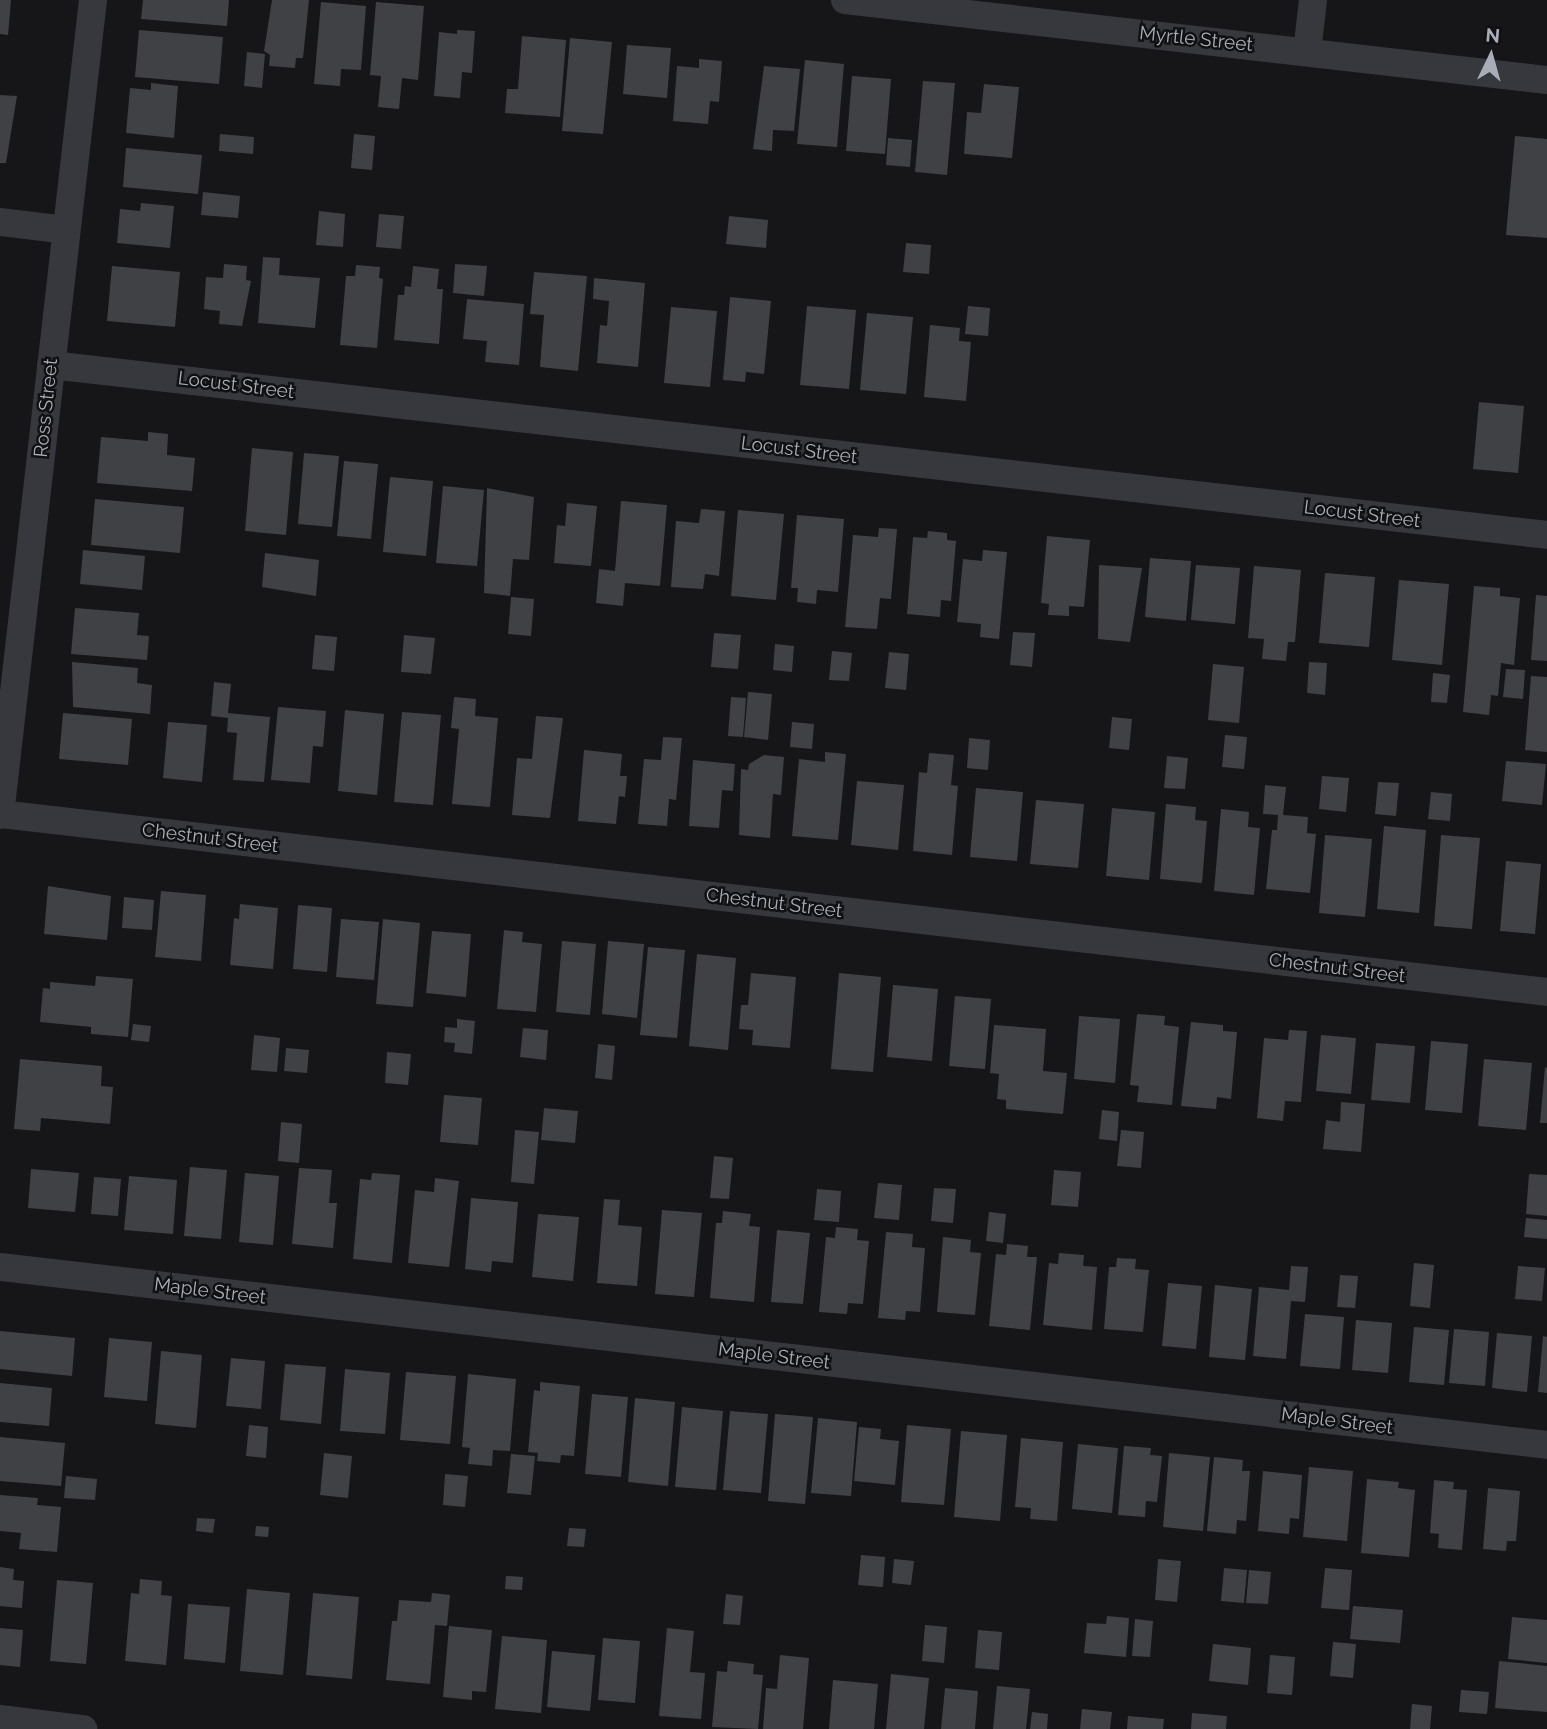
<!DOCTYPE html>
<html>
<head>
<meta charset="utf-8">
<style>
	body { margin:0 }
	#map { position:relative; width:1547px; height:1729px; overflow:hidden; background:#161618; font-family:Raleway,sans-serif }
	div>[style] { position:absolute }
	.building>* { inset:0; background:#404145 }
	.street>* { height:28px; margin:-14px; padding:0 14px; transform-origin:14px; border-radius:14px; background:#37383d }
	span { translate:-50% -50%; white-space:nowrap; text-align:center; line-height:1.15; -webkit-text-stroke:5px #111113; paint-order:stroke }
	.street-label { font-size:19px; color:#a8adb8 }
	.north { position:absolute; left:1456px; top:21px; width:70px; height:70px; -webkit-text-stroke:5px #111113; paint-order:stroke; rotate:5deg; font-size:19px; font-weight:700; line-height:28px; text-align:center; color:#a8adb8 }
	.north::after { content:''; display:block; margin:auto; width:24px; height:32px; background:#a8adb8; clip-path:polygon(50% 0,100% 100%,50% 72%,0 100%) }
</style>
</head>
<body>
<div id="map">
	<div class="building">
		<div style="clip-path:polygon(0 0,11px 0,8px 35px,0 34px)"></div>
		<div style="clip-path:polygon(143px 0,229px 0,227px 26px,141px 19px)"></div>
		<div style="clip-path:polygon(272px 0,309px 0,303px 58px,296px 58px,295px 68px,269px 66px,270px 55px,264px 51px)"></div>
		<div style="clip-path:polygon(321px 2px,366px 6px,361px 70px,341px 69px,340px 86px,314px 84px)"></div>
		<div style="clip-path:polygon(376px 2px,424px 6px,418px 80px,402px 78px,399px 109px,378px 107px,381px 76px,370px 75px)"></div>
		<div style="clip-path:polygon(139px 30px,223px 37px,219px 84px,135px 77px)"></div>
		<div style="clip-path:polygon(457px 30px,475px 31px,472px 73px,462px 72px,460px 98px,434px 96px,439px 32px,457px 34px)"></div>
		<div style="clip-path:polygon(522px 36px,566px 40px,560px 117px,505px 113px,507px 89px,518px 89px)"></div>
		<div style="clip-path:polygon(570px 38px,612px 42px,603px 134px,562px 131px)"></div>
		<div style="clip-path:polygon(627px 45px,671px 48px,667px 98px,623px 94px)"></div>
		<div style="clip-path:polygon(247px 52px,265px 54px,262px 88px,244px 86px)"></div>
		<div style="clip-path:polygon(699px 59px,722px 61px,719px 102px,710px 101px,708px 124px,673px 121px,677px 66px,699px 68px)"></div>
		<div style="clip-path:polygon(805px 60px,844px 64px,837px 147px,797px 144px)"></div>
		<div style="clip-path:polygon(764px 66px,800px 69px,794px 131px,773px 130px,772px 151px,753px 149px)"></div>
		<div style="clip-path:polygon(852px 76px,891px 79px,885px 154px,846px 151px)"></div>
		<div style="clip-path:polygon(923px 81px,955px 83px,947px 175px,915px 172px)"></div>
		<div style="clip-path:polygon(151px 83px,178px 86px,174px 138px,126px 133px,130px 88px,151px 90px)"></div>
		<div style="clip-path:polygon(984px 84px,1019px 87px,1012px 158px,964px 154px,967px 112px,981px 113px)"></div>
		<div style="clip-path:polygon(0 95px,17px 96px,6px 163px,0 163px)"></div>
		<div style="clip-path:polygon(220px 134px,254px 137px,253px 154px,219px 151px)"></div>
		<div style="clip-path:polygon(354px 134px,375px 136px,372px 170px,351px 168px)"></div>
		<div style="clip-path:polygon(1515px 136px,1547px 139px,1547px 238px,1506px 235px)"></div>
		<div style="clip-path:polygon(888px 138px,912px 140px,910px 167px,886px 165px)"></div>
		<div style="clip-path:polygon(126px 148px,202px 155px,198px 194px,123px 187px)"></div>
		<div style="clip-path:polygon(203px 192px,240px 196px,238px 218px,201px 215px)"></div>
		<div style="clip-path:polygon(141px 203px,174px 206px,170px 248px,117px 243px,120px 209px,140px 211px)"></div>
		<div style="clip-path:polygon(319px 211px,345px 214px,343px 247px,316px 245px)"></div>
		<div style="clip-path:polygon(379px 214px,404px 216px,401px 249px,376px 247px)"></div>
		<div style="clip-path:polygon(729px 216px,768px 220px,766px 248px,726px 244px)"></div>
		<div style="clip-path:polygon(906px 243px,931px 245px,929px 274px,903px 272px)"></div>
		<div style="clip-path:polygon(263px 257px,280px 258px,279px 275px,320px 278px,315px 328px,258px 323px)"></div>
		<div style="clip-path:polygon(224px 264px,247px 266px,246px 280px,251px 281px,242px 326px,219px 324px,220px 311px,204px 309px,206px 277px,223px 278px)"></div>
		<div style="clip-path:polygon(455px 264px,487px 266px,484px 296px,453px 293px)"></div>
		<div style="clip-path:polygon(356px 265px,380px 267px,379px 278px,383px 279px,377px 348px,340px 345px,346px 276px,355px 276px)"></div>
		<div style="clip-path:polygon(112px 266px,180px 272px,175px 327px,107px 321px)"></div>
		<div style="clip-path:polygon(413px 266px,439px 269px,437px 289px,443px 289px,439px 344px,394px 340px,398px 295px,404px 295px,405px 286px,411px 287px)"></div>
		<div style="clip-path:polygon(534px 272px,587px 276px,578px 371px,540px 367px,544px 315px,530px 314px)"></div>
		<div style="clip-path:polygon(594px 278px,645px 283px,638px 367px,597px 363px,600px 325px,607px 326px,609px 301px,593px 299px)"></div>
		<div style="clip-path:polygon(730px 297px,771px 301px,764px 374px,746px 372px,745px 382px,723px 380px)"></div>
		<div style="clip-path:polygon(467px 299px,524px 304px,519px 365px,485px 362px,487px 341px,463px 339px)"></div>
		<div style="clip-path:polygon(807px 306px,856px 310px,849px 389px,800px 385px)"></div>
		<div style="clip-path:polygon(968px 306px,990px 308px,988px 336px,965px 334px)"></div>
		<div style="clip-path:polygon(671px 307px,717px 311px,710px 387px,664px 383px)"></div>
		<div style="clip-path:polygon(867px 313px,913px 317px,906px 394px,860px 390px)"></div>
		<div style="clip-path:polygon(930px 325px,960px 328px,959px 341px,971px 342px,966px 401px,924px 397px)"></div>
		<div style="clip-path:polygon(1479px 402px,1524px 406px,1518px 473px,1473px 469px)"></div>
		<div style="clip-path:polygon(148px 432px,168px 434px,167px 455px,195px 458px,192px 491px,97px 483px,101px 437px,148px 441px)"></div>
		<div style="clip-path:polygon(252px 448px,293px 452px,286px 535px,245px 531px)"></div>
		<div style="clip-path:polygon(304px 453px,339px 456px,332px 527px,298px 524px)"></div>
		<div style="clip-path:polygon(344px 461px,378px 464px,371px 539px,337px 536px)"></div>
		<div style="clip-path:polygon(390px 477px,433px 481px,426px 556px,383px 552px)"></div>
		<div style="clip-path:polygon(443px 486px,484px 490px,477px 566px,436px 563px)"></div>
		<div style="clip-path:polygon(487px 488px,534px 497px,529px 560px,513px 559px,510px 596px,484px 593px)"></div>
		<div style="clip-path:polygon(95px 499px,184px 507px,180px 553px,91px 545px)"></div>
		<div style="clip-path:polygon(621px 501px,667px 505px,660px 586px,625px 583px,623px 606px,596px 603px,599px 569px,615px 571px)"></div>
		<div style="clip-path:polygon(567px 503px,597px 506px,591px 566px,554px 563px,557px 525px,565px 526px)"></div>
		<div style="clip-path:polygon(701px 509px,725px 511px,719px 576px,705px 574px,703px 589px,671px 587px,676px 521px,699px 523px)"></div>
		<div style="clip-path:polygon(738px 510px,784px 514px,776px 600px,731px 596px)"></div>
		<div style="clip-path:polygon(797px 515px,844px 519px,838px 592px,817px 590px,816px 604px,797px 602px,798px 588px,791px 588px)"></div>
		<div style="clip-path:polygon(879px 528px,897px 529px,891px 599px,880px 598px,877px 629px,845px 627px,853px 535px,878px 537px)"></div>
		<div style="clip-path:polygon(928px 531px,947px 533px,947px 540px,956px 541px,951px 601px,941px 600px,940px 617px,907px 614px,913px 537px,927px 538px)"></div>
		<div style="clip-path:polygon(1047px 536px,1090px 540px,1084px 607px,1069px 606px,1069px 616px,1048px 615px,1049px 604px,1041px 603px)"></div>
		<div style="clip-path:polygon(83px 550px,145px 556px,142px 590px,80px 584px)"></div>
		<div style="clip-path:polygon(983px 550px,1007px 552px,999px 639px,980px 637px,981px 624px,957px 622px,963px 559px,982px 561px)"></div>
		<div style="clip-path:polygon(265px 553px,319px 560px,316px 596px,262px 587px)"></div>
		<div style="clip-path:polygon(1150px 558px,1191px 561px,1186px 621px,1145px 617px)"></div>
		<div style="clip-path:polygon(1099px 565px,1142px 568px,1130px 642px,1098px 639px)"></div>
		<div style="clip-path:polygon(1196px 565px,1240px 568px,1235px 624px,1191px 620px)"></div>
		<div style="clip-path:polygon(1254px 566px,1301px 570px,1295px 642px,1288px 642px,1286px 661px,1262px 659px,1264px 639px,1248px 638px)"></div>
		<div style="clip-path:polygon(1325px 573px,1375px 577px,1369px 647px,1319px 643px)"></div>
		<div style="clip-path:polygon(1399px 580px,1449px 584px,1442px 665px,1392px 660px)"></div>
		<div style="clip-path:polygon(1474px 586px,1500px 588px,1500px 596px,1520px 598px,1514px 665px,1501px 663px,1498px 696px,1491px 695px,1489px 715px,1463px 712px)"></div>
		<div style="clip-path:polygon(1536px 595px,1547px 596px,1547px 661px,1531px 660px)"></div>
		<div style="clip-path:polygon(511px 597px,534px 599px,531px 636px,508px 634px)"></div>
		<div style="clip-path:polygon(75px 608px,139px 613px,137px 635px,149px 636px,147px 660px,71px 654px)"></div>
		<div style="clip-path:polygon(1013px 632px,1035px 633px,1032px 667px,1010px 665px)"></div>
		<div style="clip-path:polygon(714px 633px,741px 635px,738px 669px,711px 667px)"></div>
		<div style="clip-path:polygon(315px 635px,337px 637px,334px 671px,312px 669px)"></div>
		<div style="clip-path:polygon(404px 635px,435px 638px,431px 674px,401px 672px)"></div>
		<div style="clip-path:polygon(775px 644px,794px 646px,792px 672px,773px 670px)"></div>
		<div style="clip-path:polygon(832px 651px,852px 653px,849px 681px,829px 680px)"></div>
		<div style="clip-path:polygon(889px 652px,909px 654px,906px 690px,885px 688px)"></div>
		<div style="clip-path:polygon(72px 662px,138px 668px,137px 683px,152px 685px,150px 714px,73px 707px)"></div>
		<div style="clip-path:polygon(1309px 662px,1327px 663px,1325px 695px,1307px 693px)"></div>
		<div style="clip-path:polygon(1213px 664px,1244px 667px,1239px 723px,1208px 720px)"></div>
		<div style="clip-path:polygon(1506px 669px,1525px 670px,1523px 699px,1503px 697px)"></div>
		<div style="clip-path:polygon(1433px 673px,1450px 675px,1447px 703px,1431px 702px)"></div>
		<div style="clip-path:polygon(1531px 676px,1547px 677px,1547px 752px,1525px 750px)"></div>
		<div style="clip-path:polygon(214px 682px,231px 684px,228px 713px,270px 717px,264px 782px,233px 780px,237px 733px,227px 732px,228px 718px,211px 716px)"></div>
		<div style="clip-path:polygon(748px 692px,772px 694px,768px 740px,744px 737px)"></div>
		<div style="clip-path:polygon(454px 697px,476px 699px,475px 716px,498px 718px,490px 807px,452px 804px,459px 729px,451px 728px)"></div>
		<div style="clip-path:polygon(731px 697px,746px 698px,743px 737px,728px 736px)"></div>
		<div style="clip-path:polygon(278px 707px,326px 711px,323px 747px,313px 746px,310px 783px,271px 780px)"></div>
		<div style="clip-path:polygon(345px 710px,384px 714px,377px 795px,338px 791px)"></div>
		<div style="clip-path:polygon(402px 712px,441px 715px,433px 805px,394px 802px)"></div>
		<div style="clip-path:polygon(63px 713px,132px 719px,128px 765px,59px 759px)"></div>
		<div style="clip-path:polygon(536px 716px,563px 718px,550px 818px,512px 815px,517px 758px,532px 759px)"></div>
		<div style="clip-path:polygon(1112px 717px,1132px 719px,1129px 750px,1109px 748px)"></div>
		<div style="clip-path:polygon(168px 722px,207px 725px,202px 782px,163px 778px)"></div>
		<div style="clip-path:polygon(792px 722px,814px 724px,812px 749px,790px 747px)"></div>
		<div style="clip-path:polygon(1225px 735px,1247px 737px,1244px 769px,1222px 767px)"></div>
		<div style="clip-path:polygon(663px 737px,682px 738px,676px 800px,669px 799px,667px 826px,638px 824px,644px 759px,661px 760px)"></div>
		<div style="clip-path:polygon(969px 738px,990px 740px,988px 770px,967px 768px)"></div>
		<div style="clip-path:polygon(584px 750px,622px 754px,620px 776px,627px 776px,625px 797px,619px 796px,616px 824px,578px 821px)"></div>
		<div style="clip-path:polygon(825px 752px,846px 754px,838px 840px,792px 836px,799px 759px,825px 762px)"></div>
		<div style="clip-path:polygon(929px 753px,954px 755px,951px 785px,958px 786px,952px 855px,913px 851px,919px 772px,927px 773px)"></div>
		<div style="clip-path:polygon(764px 755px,784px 757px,781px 795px,773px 794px,770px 838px,739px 835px,741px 769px,748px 770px,749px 764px)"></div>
		<div style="clip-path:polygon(1167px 756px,1188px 758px,1185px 789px,1164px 788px)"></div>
		<div style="clip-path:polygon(693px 760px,735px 764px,733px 791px,722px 790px,719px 828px,689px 826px)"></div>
		<div style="clip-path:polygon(1506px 761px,1546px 764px,1542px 805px,1502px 801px)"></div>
		<div style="clip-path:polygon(1322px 776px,1349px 778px,1346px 812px,1319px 809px)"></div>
		<div style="clip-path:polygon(857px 781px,904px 785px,898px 850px,851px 845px)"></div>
		<div style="clip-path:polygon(1378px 782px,1399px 783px,1396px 816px,1375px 814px)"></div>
		<div style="clip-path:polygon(1265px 785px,1286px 787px,1283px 815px,1308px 817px,1307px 833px,1316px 834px,1310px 893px,1266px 889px,1272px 830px,1277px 830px,1278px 815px,1263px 814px)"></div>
		<div style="clip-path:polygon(976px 788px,1023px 792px,1017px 861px,970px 857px)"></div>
		<div style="clip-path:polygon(1431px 792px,1452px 794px,1450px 821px,1428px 819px)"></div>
		<div style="clip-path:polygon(1036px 800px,1084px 804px,1078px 868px,1030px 864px)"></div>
		<div style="clip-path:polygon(1166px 804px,1196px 807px,1195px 820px,1207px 821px,1202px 883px,1160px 879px)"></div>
		<div style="clip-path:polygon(1112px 808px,1155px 812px,1149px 880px,1106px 876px)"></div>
		<div style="clip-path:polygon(1221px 809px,1249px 812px,1248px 827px,1260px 828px,1254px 895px,1214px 891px)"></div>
		<div style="clip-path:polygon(1384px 826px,1426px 830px,1419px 913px,1377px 909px)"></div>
		<div style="clip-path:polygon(1325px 835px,1372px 839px,1365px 917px,1319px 913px)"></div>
		<div style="clip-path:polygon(1441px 835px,1480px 838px,1472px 929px,1434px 926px)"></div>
		<div style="clip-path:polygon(1506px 861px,1541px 864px,1535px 934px,1500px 931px)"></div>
		<div style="clip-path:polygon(48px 886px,111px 896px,107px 940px,44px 934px)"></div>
		<div style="clip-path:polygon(161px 891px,206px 895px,201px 961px,155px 957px)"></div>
		<div style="clip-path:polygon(124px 897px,154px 900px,152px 930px,122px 928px)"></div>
		<div style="clip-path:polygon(240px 904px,278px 908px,273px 969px,230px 965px,234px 918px,239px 919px)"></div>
		<div style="clip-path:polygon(298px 905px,332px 908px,327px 972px,293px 969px)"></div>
		<div style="clip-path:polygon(341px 919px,379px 922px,374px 980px,336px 977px)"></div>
		<div style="clip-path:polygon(383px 919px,420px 923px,413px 1007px,376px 1004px)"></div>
		<div style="clip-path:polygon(504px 930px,523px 932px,522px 942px,542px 944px,536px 1012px,497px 1009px)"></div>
		<div style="clip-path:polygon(432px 931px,471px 934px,466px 997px,426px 993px)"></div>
		<div style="clip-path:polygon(562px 941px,596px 944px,590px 1015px,556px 1012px)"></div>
		<div style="clip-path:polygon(608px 941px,644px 944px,637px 1018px,602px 1014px)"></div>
		<div style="clip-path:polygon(648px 947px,685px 950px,677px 1038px,640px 1035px)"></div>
		<div style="clip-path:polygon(697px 954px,736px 958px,728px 1050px,689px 1046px)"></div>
		<div style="clip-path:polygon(751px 973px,796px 977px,790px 1048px,752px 1045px,753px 1030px,739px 1029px,741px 1005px,748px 1005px)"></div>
		<div style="clip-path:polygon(839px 973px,881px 977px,873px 1072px,831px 1069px)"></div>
		<div style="clip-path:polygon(96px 976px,133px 979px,128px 1037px,91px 1034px,91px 1027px,40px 1022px,43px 988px,50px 989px,50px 982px,95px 986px)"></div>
		<div style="clip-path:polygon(893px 985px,938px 989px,932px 1061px,887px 1057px)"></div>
		<div style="clip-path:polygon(955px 996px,991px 999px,985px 1069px,949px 1066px)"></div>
		<div style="clip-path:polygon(1137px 1014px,1165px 1016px,1164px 1025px,1179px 1027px,1172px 1105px,1137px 1102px,1139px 1086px,1130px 1085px)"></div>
		<div style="clip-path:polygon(1079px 1016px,1120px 1019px,1115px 1083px,1074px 1079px)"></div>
		<div style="clip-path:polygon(457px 1019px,475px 1021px,472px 1054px,454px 1052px,455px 1043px,444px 1042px,445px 1027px,457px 1028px)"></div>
		<div style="clip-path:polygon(1191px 1022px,1223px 1025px,1223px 1031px,1237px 1032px,1231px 1099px,1217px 1097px,1216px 1109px,1181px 1106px)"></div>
		<div style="clip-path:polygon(133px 1024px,151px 1026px,149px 1042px,131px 1040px)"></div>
		<div style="clip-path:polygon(994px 1025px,1046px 1029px,1043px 1071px,1067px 1073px,1063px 1114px,1006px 1109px,1006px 1100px,997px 1099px,999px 1074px,990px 1073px)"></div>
		<div style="clip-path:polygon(523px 1028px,548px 1030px,546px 1060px,520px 1057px)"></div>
		<div style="clip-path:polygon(1289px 1030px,1307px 1031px,1301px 1102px,1285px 1101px,1283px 1121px,1257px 1118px,1264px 1038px,1288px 1040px)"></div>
		<div style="clip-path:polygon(254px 1035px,280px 1038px,277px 1072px,251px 1070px)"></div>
		<div style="clip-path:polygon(1321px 1035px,1356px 1038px,1351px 1094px,1316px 1091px)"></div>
		<div style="clip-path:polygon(1431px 1041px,1468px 1044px,1462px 1113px,1425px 1110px)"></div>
		<div style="clip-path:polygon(1376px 1043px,1415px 1046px,1410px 1103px,1371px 1100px)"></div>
		<div style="clip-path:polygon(598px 1044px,615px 1046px,612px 1080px,595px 1078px)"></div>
		<div style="clip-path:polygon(286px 1048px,309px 1050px,307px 1073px,284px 1071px)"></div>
		<div style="clip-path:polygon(387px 1052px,411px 1054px,408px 1085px,385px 1083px)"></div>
		<div style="clip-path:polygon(20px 1059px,102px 1066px,101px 1086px,113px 1087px,110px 1124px,41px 1118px,40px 1131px,14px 1129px)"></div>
		<div style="clip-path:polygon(1484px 1059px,1532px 1063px,1526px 1130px,1478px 1126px)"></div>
		<div style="clip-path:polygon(1545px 1067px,1547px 1068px,1547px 1123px,1540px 1123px)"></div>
		<div style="clip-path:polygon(444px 1095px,482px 1098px,478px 1145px,440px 1142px)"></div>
		<div style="clip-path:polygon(1341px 1102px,1365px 1104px,1361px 1152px,1323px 1149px,1326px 1120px,1340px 1122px)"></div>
		<div style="clip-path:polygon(544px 1108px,578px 1111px,575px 1143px,541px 1140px)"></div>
		<div style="clip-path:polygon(1102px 1110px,1119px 1112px,1117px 1141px,1099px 1139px)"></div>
		<div style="clip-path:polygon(281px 1122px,302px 1124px,299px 1163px,278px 1161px)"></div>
		<div style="clip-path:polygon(515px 1130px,539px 1132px,534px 1184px,511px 1182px)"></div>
		<div style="clip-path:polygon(1121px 1130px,1144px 1132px,1141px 1168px,1117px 1166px)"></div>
		<div style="clip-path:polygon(714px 1156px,733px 1158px,729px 1199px,710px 1198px)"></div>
		<div style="clip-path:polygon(190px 1167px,227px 1170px,221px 1239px,184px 1236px)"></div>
		<div style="clip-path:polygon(299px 1168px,332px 1170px,329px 1203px,337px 1203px,333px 1248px,292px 1244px)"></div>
		<div style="clip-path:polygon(31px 1169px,79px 1173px,75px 1212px,28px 1208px)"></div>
		<div style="clip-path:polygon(1054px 1170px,1081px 1172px,1078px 1207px,1051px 1205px)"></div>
		<div style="clip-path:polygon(245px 1173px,279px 1176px,273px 1245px,239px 1242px)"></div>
		<div style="clip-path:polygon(372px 1173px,400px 1175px,392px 1263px,353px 1259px,360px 1179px,371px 1180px)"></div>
		<div style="clip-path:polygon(1529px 1174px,1547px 1175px,1547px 1216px,1526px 1214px)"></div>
		<div style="clip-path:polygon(129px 1176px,177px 1180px,173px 1234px,124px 1230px)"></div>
		<div style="clip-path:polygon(94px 1177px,121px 1179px,118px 1216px,91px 1214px)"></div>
		<div style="clip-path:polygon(435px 1178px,459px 1181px,449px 1267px,408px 1263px,415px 1190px,434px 1192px)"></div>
		<div style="clip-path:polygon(878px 1183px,902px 1185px,899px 1220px,874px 1218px)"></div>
		<div style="clip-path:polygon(934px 1188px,956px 1189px,953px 1223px,931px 1221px)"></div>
		<div style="clip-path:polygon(817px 1189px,841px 1191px,839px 1222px,814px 1220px)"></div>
		<div style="clip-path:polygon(471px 1198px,518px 1202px,513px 1263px,492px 1261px,491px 1272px,465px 1269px)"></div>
		<div style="clip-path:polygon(604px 1199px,620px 1200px,618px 1225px,642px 1227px,637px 1286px,597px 1283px)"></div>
		<div style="clip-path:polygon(662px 1210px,702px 1213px,694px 1297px,655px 1294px)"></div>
		<div style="clip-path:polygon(723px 1211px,751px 1214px,749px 1226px,760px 1227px,754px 1302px,710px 1298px,716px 1223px,722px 1223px)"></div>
		<div style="clip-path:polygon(989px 1212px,1006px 1214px,1003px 1243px,986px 1241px)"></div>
		<div style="clip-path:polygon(538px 1214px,579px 1217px,573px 1281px,532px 1277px)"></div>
		<div style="clip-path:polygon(1526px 1218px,1547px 1220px,1547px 1239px,1524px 1237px)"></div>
		<div style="clip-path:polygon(836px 1227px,858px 1229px,857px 1240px,869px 1241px,863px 1304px,848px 1303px,847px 1314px,819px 1312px,826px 1237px,835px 1238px)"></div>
		<div style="clip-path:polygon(777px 1230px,810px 1233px,803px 1304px,771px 1302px)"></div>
		<div style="clip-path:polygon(886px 1232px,913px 1234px,912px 1247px,925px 1248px,920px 1312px,906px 1311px,905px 1320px,878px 1318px)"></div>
		<div style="clip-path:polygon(943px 1237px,971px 1240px,970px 1252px,981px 1253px,975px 1315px,937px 1312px)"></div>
		<div style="clip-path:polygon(1007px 1244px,1028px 1246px,1027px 1257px,1037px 1257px,1030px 1330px,989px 1326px,996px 1254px,1006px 1255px)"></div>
		<div style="clip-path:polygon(1059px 1253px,1084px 1255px,1083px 1266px,1097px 1267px,1092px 1330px,1043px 1325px,1049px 1263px,1058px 1264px)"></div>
		<div style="clip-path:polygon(1117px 1258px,1136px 1259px,1135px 1269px,1149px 1270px,1143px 1332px,1104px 1329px,1109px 1267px,1116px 1267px)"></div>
		<div style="clip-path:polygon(1414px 1263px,1434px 1265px,1430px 1308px,1410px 1306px)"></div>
		<div style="clip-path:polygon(1291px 1266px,1308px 1267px,1305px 1302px,1291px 1301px,1286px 1359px,1253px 1356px,1259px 1287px,1289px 1290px)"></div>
		<div style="clip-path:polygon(1518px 1266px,1545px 1268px,1542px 1301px,1515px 1299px)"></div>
		<div style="clip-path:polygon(1340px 1275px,1358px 1276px,1355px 1308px,1337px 1307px)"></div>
		<div style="clip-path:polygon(1168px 1283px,1202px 1286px,1196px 1349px,1162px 1346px)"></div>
		<div style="clip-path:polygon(1215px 1285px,1252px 1289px,1245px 1360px,1209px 1357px)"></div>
		<div style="clip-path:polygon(1305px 1314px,1344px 1317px,1340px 1369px,1300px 1366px)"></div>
		<div style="clip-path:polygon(1356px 1320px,1392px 1323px,1388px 1373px,1352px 1370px)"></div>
		<div style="clip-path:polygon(1414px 1327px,1449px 1330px,1444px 1385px,1409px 1382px)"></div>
		<div style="clip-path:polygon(1454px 1329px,1489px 1332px,1485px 1386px,1449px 1383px)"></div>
		<div style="clip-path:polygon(0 1331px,75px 1338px,72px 1376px,0 1369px)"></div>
		<div style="clip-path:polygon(1497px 1333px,1532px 1336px,1527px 1392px,1492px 1388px)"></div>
		<div style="clip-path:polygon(1543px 1336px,1547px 1337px,1547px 1393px,1538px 1392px)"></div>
		<div style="clip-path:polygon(109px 1338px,152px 1342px,147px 1401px,104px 1397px)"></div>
		<div style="clip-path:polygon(161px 1351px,202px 1355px,196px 1428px,155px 1424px)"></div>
		<div style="clip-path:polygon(231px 1358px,265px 1361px,261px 1409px,226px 1406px)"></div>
		<div style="clip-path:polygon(285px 1364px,326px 1367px,321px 1424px,280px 1420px)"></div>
		<div style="clip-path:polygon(345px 1369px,390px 1373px,385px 1434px,340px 1431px)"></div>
		<div style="clip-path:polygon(406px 1372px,456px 1376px,450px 1444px,400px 1440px)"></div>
		<div style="clip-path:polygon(468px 1374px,516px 1379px,510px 1451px,493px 1450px,492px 1466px,468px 1464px,470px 1448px,462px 1447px)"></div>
		<div style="clip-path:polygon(540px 1382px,580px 1386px,574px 1456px,561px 1455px,560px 1463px,537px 1461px,538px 1453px,528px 1452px,534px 1390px,540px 1391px)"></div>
		<div style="clip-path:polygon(0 1383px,52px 1388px,49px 1426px,0 1422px)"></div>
		<div style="clip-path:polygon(592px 1394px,628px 1397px,621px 1477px,585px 1474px)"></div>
		<div style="clip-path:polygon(635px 1398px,675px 1402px,668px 1486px,628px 1482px)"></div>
		<div style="clip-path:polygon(682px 1407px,723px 1411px,716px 1490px,675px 1487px)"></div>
		<div style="clip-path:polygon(730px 1411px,768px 1414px,761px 1493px,723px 1490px)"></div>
		<div style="clip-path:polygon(775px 1414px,813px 1417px,805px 1504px,768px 1501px)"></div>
		<div style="clip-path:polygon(818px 1418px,857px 1422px,851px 1496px,811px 1493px)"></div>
		<div style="clip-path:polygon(249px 1425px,268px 1427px,266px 1458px,246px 1456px)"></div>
		<div style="clip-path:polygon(907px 1425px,951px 1429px,944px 1505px,901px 1502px)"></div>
		<div style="clip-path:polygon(859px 1427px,881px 1429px,880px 1439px,899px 1441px,895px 1485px,854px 1481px)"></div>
		<div style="clip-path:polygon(961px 1431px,1007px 1435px,1000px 1521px,954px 1517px)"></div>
		<div style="clip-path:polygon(0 1437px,65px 1443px,61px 1486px,0 1481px)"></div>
		<div style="clip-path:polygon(1021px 1438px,1063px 1442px,1057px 1521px,1030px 1519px,1031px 1508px,1015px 1507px)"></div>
		<div style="clip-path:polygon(1078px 1444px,1118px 1448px,1112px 1513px,1072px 1509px)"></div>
		<div style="clip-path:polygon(1124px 1446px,1151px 1448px,1150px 1455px,1162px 1456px,1157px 1502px,1146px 1501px,1145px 1517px,1118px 1515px)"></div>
		<div style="clip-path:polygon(324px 1453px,352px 1456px,348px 1498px,320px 1495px)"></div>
		<div style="clip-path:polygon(1169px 1453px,1210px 1457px,1203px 1531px,1163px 1527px)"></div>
		<div style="clip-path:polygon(511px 1454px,535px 1456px,531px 1495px,507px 1493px)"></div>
		<div style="clip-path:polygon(1214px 1457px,1243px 1460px,1242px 1471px,1250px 1471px,1246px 1521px,1237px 1520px,1236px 1534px,1207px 1531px)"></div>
		<div style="clip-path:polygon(1309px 1467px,1353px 1471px,1347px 1541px,1303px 1537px)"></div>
		<div style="clip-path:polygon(1263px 1471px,1302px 1475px,1299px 1519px,1290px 1518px,1289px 1534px,1258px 1531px)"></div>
		<div style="clip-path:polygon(445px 1474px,468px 1476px,465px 1507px,443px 1505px)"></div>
		<div style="clip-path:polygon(66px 1476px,97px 1479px,95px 1500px,64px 1498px)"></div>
		<div style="clip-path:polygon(1367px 1479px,1399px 1482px,1398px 1488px,1415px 1490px,1409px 1557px,1361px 1553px)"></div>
		<div style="clip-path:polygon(1434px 1480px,1454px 1482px,1453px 1489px,1467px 1490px,1462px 1550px,1438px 1548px,1439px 1534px,1430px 1533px)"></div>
		<div style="clip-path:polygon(1488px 1488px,1520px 1491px,1516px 1541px,1507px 1541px,1506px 1551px,1483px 1549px)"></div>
		<div style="clip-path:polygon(0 1495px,38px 1498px,37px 1505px,61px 1507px,57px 1552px,19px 1549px,21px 1533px,0 1531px)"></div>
		<div style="clip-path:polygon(197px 1518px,215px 1519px,213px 1533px,196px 1531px)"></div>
		<div style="clip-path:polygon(256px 1526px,269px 1527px,268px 1537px,255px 1536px)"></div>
		<div style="clip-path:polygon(569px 1528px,586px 1529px,584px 1547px,567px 1546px)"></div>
		<div style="clip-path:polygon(861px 1555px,885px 1557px,883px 1587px,858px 1585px)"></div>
		<div style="clip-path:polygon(894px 1559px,914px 1561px,911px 1585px,892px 1583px)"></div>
		<div style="clip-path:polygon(1158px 1559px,1181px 1561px,1177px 1602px,1155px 1600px)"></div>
		<div style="clip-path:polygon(0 1567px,14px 1569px,13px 1580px,24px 1581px,22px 1608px,0 1606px)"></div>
		<div style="clip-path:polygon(1224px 1568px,1247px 1570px,1244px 1603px,1221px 1601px)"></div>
		<div style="clip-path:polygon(1325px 1568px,1352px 1570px,1349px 1610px,1321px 1608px)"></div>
		<div style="clip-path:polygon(1249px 1570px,1271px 1572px,1268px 1604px,1246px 1603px)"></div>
		<div style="clip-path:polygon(506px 1576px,523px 1577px,522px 1590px,505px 1589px)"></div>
		<div style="clip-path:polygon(140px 1579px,162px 1581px,161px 1595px,172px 1596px,166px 1665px,125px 1661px,131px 1593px,139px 1594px)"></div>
		<div style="clip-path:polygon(57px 1580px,93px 1583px,86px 1664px,50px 1661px)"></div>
		<div style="clip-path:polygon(247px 1589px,290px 1593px,283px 1675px,240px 1671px)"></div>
		<div style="clip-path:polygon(313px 1593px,359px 1597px,352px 1679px,306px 1675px)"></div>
		<div style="clip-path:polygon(432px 1593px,450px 1595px,447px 1626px,435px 1625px,430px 1684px,386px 1680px,392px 1621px,397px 1621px,399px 1600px,431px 1602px)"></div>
		<div style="clip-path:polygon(726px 1594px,743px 1596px,740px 1625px,723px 1624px)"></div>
		<div style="clip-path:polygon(188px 1604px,230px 1607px,225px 1663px,184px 1659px)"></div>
		<div style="clip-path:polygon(1353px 1606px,1403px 1610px,1400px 1643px,1350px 1639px)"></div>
		<div style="clip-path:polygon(1107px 1616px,1129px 1618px,1126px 1657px,1084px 1653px,1087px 1623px,1106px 1624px)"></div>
		<div style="clip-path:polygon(1512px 1617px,1547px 1620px,1547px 1663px,1508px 1659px)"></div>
		<div style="clip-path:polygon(1135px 1619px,1153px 1621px,1150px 1657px,1132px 1656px)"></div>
		<div style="clip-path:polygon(925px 1625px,947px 1627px,944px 1663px,922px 1661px)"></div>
		<div style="clip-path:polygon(449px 1626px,492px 1630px,486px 1692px,472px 1691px,472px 1700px,443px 1697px)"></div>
		<div style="clip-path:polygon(0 1628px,23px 1630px,20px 1667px,0 1665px)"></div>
		<div style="clip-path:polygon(667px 1628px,694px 1631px,690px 1672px,705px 1673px,701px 1719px,659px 1716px)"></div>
		<div style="clip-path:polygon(978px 1630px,1002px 1632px,999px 1670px,975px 1668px)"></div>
		<div style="clip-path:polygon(502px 1636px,547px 1640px,541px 1713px,495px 1709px)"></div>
		<div style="clip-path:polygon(603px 1638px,640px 1641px,635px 1703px,598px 1700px)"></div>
		<div style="clip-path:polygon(1333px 1642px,1356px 1644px,1353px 1678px,1330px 1676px)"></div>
		<div style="clip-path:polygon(1213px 1644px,1251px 1648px,1248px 1685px,1209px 1681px)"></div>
		<div style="clip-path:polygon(552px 1651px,595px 1655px,590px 1711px,547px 1707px)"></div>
		<div style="clip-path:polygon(780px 1655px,809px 1658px,803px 1729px,763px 1729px,766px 1688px,777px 1689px)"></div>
		<div style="clip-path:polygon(1270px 1655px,1295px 1657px,1292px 1695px,1267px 1693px)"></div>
		<div style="clip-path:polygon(728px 1661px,754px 1664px,753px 1674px,763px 1675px,758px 1729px,712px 1727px,717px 1671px,727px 1672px)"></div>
		<div style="clip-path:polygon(1499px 1661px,1547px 1666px,1547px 1712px,1495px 1708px)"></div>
		<div style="clip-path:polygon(891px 1674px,929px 1678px,924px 1729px,886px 1729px)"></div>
		<div style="clip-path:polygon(833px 1680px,878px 1684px,874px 1729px,829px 1729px)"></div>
		<div style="clip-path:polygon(997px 1686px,1030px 1689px,1026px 1729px,993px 1729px)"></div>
		<div style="clip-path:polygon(945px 1688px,978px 1691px,975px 1729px,941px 1729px)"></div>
		<div style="clip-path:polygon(1461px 1690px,1489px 1692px,1487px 1714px,1459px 1712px)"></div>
		<div style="clip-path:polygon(1412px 1704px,1432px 1706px,1430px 1729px,1410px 1729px)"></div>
		<div style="clip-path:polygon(1082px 1709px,1112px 1712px,1110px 1729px,1080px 1729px)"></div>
		<div style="clip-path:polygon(1032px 1712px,1048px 1714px,1047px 1729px,1030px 1729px)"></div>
		<div style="clip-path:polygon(1192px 1713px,1227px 1716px,1226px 1729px,1191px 1729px)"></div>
		<div style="clip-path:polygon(1128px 1716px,1164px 1719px,1163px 1729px,1127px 1729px)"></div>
	</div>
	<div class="street">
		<div style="left:845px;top:0;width:707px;rotate:6.5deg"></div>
		<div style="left:1307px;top:52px;width:52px;rotate:-83.4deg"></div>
		<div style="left:0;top:222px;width:66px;rotate:6.9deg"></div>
		<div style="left:51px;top:365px;width:1506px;rotate:6.48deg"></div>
		<div style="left:0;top:814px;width:1557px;rotate:6.56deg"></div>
		<div style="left:0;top:815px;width:820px;rotate:-83.49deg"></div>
		<div style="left:0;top:1267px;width:1557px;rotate:6.56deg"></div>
		<div style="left:0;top:1719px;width:84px;rotate:6.9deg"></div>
	</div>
	<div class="street-label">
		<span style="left:1196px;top:39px;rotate:6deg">Myrtle Street</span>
		<span style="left:236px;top:385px;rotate:7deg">Locust Street</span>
		<span style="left:46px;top:408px;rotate:-84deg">Ross Street</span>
		<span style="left:799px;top:450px;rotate:7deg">Locust Street</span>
		<span style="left:1362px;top:514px;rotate:7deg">Locust Street</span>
		<span style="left:210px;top:838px;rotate:7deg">Chestnut Street</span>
		<span style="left:774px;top:903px;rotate:7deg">Chestnut Street</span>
		<span style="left:1337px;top:968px;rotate:7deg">Chestnut Street</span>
		<span style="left:210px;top:1291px;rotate:7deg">Maple Street</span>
		<span style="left:774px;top:1356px;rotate:7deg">Maple Street</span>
		<span style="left:1337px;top:1421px;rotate:7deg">Maple Street</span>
	</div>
	<div class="north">N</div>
</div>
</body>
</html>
